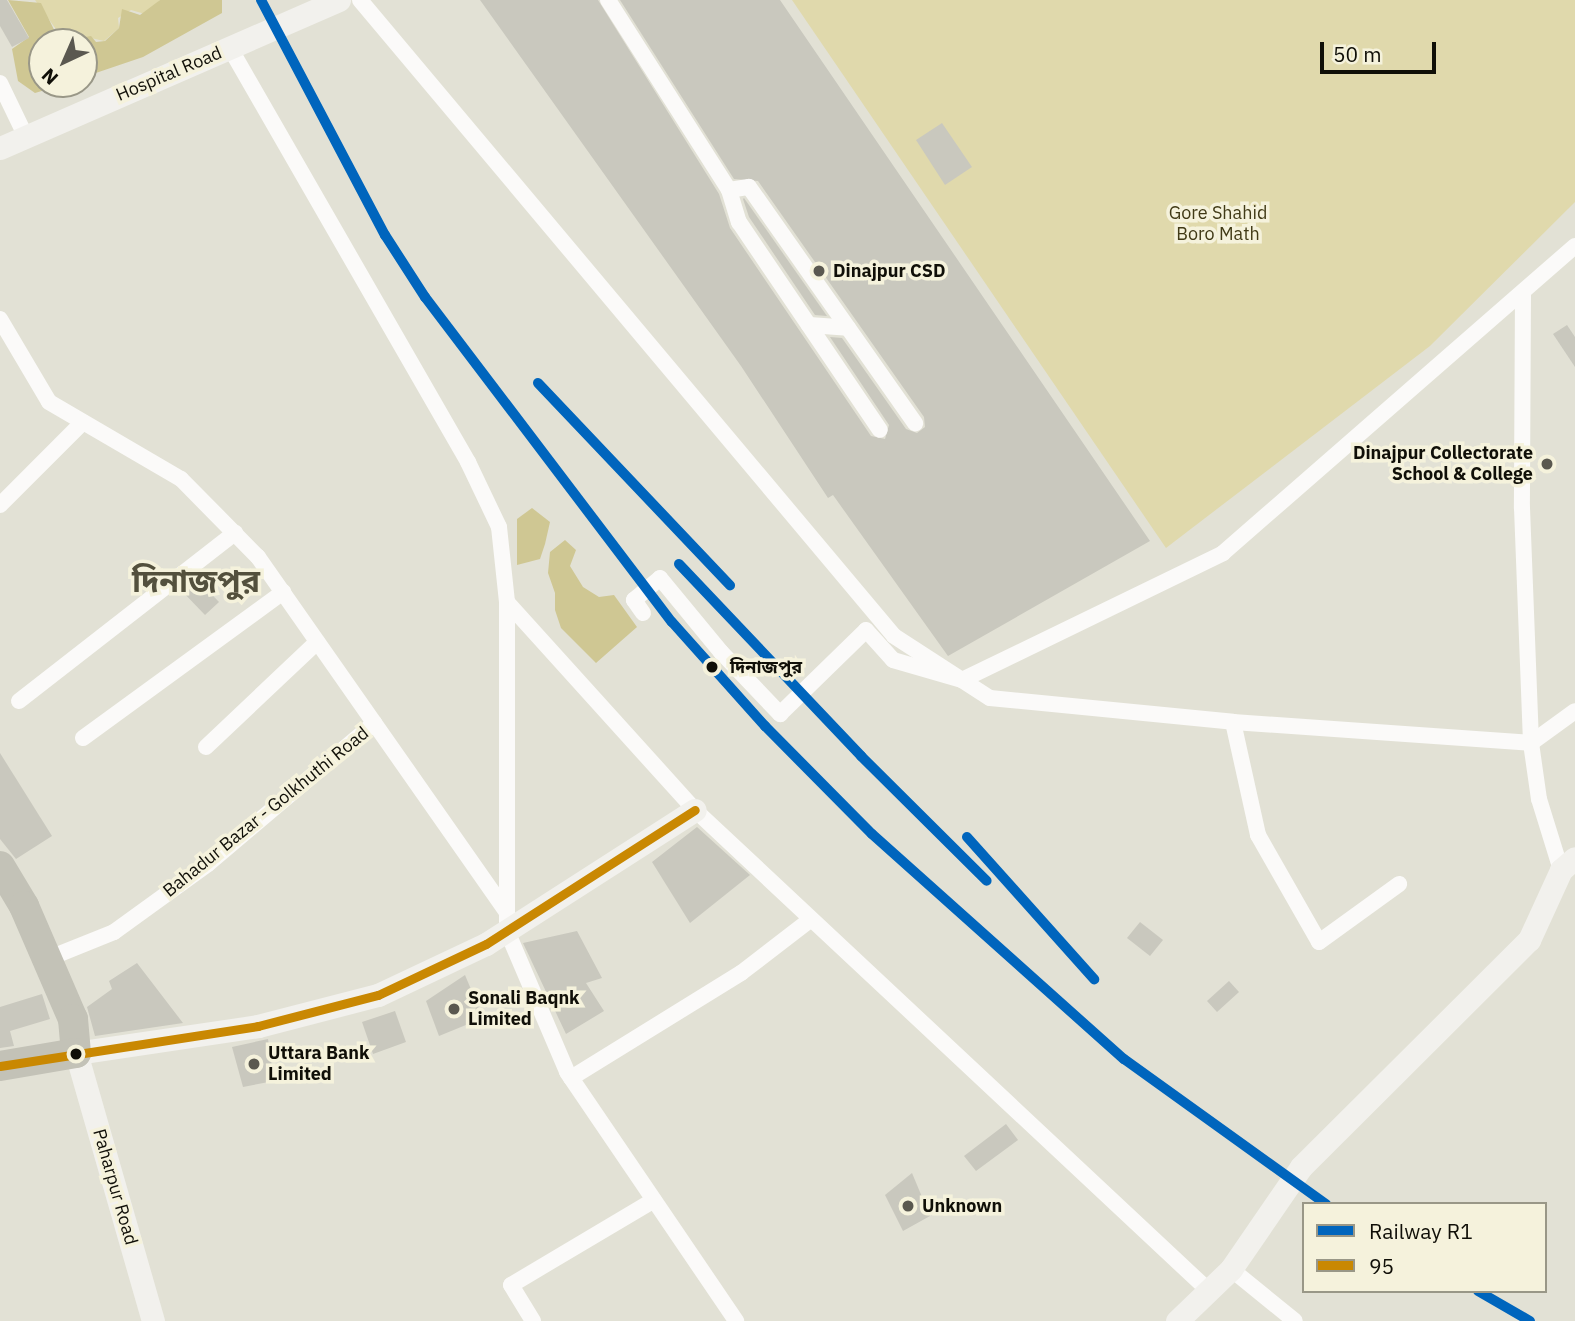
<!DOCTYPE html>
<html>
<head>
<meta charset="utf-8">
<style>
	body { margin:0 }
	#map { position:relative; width:1575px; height:1321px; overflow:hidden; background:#e2e1d5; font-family:"IBM Plex Sans","Noto Sans Bengali",sans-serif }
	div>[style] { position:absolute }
	.green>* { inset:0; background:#e0d9ac }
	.forest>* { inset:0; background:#cfc793 }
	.building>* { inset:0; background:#c9c8be }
	.street>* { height:16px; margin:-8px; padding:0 8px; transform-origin:8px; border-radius:8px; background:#fbfaf9 }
	.secondary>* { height:23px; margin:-11.5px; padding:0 11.5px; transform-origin:11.5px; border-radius:11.5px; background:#f2f1ed }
	.highway>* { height:30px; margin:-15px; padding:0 15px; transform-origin:15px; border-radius:15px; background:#c3c2b7 }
	.bus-1>* { height:9px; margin:-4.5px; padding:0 4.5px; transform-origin:4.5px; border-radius:4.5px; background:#c98802 }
	.rail-1>* { height:10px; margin:-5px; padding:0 5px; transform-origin:5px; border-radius:5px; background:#0065bd }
	.dots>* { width:19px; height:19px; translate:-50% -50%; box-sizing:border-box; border:4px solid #f5f2dc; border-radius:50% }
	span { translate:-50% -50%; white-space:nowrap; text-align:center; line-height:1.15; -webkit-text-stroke:7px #f5f2dc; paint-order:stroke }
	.street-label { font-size:18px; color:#100f08 }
	.park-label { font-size:18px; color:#413a16 }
	.poi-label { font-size:18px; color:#100f08; font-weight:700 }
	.left { translate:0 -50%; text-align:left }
	.right { translate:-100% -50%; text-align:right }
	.stop-label { font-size:18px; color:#100f08; font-weight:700 }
	.town-label { font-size:32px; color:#53503d; font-weight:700 }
	.legend { position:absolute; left:1302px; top:1202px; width:245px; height:91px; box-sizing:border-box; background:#f5f2dc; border:2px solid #999787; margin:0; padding:9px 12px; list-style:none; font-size:21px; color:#100f08 }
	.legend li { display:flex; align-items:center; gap:14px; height:35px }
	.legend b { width:35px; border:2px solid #999787 }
	.north { position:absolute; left:28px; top:28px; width:70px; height:70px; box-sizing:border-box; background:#f5f2dc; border:2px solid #999787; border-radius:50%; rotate:224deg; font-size:19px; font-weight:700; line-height:28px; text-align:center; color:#100f08 }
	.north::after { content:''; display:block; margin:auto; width:24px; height:32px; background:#5a5850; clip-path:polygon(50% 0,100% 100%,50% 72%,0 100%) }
	.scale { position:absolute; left:1320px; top:42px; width:116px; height:32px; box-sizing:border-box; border:4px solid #100f08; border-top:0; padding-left:9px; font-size:21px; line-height:24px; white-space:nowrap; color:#100f08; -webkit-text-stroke:5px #f5f2dc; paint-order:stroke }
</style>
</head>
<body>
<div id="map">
	<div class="green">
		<div style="clip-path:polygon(35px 0,160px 0,145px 14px,131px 10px,118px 18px,119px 28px,104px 41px,82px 36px,72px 42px,60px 42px,58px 32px)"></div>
		<div style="clip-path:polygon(792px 0,1575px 0,1575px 202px,1430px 346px,1166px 548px)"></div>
	</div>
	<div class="forest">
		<div style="clip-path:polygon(8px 0,41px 3px,60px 42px,42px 42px,42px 84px,65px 84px,35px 93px,18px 81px,12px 49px,29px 37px)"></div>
		<div style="clip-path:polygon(160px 0,222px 0,222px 13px,143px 57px,84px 77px,84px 42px,74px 39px,91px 36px,96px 42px,105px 41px,119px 28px,122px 9px,140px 15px)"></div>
		<div style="clip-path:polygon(532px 508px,550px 522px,545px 544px,540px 559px,517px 565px,517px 519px)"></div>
		<div style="clip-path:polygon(565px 540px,576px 550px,570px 566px,583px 587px,599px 597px,614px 595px,637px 627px,596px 663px,561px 628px,555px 610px,555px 593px,548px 573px,550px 552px)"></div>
	</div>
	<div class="building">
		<div style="clip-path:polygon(0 0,7px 0,29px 38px,12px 47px,0 26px)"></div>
		<div style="clip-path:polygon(480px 0,598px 0,719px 194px,730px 228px,871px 436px,885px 439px,889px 425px,830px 337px,842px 338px,906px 429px,917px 433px,925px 427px,924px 417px,758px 181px,734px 179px,620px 0,780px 0,1150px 541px,948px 656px,833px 495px,828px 498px,741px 366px)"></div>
		<div style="clip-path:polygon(942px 123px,972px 167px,945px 185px,916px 140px)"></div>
		<div style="clip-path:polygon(743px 199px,744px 198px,827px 316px,815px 315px,749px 217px)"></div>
		<div style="clip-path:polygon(1567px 325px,1575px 337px,1575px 367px,1553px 334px)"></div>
		<div style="clip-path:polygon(195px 577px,219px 602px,205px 615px,180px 589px)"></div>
		<div style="clip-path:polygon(0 753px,52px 836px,16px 859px,0 839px)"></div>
		<div style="clip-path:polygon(697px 827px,750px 875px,690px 923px,652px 862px)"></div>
		<div style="clip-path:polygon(1140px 922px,1163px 940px,1150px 956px,1127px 938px)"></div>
		<div style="clip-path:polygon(577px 931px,602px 978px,586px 983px,604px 1011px,566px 1034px,523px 943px)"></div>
		<div style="clip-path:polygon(137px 963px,183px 1023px,95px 1036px,87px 1007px,112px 989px,109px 981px)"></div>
		<div style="clip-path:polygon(465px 975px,483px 1018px,439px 1036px,426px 1001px)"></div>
		<div style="clip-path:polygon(1229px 981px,1239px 992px,1217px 1012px,1207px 1001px)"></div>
		<div style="clip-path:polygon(42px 994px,50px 1019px,10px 1031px,14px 1046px,0 1048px,0 1007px)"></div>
		<div style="clip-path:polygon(395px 1011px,406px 1042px,373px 1054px,362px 1022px)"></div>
		<div style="clip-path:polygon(268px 1039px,274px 1081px,243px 1087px,232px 1047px)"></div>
		<div style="clip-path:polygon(1006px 1124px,1018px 1140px,976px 1171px,964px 1156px)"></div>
		<div style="clip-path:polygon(912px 1173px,930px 1216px,903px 1231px,885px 1195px)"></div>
	</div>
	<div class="street">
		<div style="left:360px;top:0;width:830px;rotate:49.98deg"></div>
		<div style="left:894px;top:636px;width:114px;rotate:32.9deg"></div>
		<div style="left:990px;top:698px;width:244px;rotate:5.6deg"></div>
		<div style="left:1233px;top:722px;width:299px;rotate:4deg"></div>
		<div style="left:1531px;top:743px;width:54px;rotate:-36deg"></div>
		<div style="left:608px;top:0;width:225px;rotate:57.5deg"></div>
		<div style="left:729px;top:190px;width:34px;rotate:73deg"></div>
		<div style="left:739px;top:222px;width:251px;rotate:55.9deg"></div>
		<div style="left:230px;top:48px;width:478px;rotate:60.1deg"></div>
		<div style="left:468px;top:462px;width:72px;rotate:64.5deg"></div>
		<div style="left:499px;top:527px;width:75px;rotate:83.9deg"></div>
		<div style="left:507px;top:602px;width:280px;rotate:47.9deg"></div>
		<div style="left:695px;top:810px;width:705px;rotate:43.1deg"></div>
		<div style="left:0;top:83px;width:58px;rotate:64.3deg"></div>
		<div style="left:729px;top:190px;width:20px;rotate:-9deg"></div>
		<div style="left:749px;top:187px;width:289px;rotate:54.9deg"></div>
		<div style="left:1523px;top:295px;width:213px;rotate:90.3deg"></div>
		<div style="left:1522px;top:508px;width:235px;rotate:87.8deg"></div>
		<div style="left:1531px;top:743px;width:57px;rotate:81.9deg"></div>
		<div style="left:1539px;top:799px;width:74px;rotate:72.8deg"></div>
		<div style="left:0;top:319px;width:96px;rotate:59.4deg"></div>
		<div style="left:49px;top:402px;width:153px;rotate:30.3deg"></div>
		<div style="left:181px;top:479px;width:110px;rotate:45.4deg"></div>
		<div style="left:258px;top:557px;width:434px;rotate:55deg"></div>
		<div style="left:809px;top:325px;width:39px;rotate:4deg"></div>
		<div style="left:0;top:505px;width:117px;rotate:-45deg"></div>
		<div style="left:507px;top:602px;width:329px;rotate:90deg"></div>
		<div style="left:507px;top:931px;width:153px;rotate:66.9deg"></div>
		<div style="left:567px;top:1072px;width:301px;rotate:55.8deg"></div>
		<div style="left:643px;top:613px;width:16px;rotate:-125deg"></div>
		<div style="left:634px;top:600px;width:34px;rotate:-40deg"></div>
		<div style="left:660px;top:578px;width:96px;rotate:50.5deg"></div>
		<div style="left:721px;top:652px;width:86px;rotate:46.4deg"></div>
		<div style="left:780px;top:714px;width:120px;rotate:-44.3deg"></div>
		<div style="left:866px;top:630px;width:40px;rotate:48deg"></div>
		<div style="left:893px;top:660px;width:72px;rotate:16.2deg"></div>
		<div style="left:962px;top:680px;width:290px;rotate:-25.9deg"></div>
		<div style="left:1223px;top:553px;width:467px;rotate:-41.1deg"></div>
		<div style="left:19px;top:701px;width:274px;rotate:-37.9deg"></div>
		<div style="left:1233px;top:722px;width:116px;rotate:77.5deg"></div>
		<div style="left:1258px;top:835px;width:123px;rotate:60.3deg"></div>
		<div style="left:1319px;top:942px;width:99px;rotate:-35.9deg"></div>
		<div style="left:83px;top:738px;width:248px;rotate:-36.1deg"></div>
		<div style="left:206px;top:747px;width:153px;rotate:-43.4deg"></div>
		<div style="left:47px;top:959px;width:72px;rotate:-21.9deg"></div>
		<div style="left:114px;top:932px;width:116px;rotate:-35.9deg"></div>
		<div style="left:208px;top:864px;width:218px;rotate:-40.3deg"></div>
		<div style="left:571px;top:1078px;width:200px;rotate:-31.7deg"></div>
		<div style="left:741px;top:973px;width:88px;rotate:-37.6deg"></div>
		<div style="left:1231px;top:1269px;width:82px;rotate:39.1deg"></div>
		<div style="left:533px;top:1321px;width:42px;rotate:-121.4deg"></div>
		<div style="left:511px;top:1285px;width:166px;rotate:-30.7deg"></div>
	</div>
	<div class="secondary">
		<div style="left:0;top:148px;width:370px;rotate:-23.6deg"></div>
		<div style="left:153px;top:1321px;width:279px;rotate:-106deg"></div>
		<div style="left:76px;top:1053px;width:184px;rotate:-8.4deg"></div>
		<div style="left:258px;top:1026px;width:124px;rotate:-14.5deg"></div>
		<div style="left:378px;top:995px;width:119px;rotate:-25.3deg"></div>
		<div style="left:486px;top:944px;width:248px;rotate:-32.7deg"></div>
		<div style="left:1177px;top:1321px;width:75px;rotate:-43.9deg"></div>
		<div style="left:1231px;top:1269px;width:124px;rotate:-55.5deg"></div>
		<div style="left:1301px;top:1167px;width:322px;rotate:-44.9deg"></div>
		<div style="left:1529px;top:940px;width:77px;rotate:-65.4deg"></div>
		<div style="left:1561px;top:870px;width:18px;rotate:-41deg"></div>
	</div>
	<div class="highway">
		<div style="left:0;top:866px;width:47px;rotate:59deg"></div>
		<div style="left:24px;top:906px;width:123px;rotate:66.6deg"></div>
		<div style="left:73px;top:1019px;width:34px;rotate:85deg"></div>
		<div style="left:76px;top:1053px;width:77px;rotate:170.3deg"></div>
	</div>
	<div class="bus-1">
		<div style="left:0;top:1066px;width:261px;rotate:-8.8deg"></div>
		<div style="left:258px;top:1026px;width:124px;rotate:-14.5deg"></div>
		<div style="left:378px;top:995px;width:119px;rotate:-25.3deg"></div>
		<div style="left:486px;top:944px;width:248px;rotate:-32.7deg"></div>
	</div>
	<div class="rail-1">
		<div style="left:261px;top:0;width:266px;rotate:62.2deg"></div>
		<div style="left:385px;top:235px;width:74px;rotate:57.2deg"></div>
		<div style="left:425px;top:297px;width:408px;rotate:52.8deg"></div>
		<div style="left:672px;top:622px;width:140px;rotate:48.2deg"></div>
		<div style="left:765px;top:726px;width:152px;rotate:45.3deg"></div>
		<div style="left:872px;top:834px;width:338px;rotate:41.8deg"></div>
		<div style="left:1124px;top:1059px;width:249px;rotate:35.7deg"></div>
		<div style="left:538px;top:383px;width:279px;rotate:46.5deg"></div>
		<div style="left:679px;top:564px;width:265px;rotate:46.5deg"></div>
		<div style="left:861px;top:756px;width:177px;rotate:44.8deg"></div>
		<div style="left:967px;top:837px;width:191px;rotate:48.2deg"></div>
		<div style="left:1478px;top:1291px;width:60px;rotate:30deg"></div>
	</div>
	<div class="dots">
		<div style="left:819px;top:271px;background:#5a5850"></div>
		<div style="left:1547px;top:464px;background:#5a5850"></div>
		<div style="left:712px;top:667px;background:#100f08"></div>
		<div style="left:454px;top:1009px;background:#5a5850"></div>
		<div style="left:76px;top:1054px;background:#100f08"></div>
		<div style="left:254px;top:1064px;background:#5a5850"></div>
		<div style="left:908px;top:1206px;background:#5a5850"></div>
	</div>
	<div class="street-label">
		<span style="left:169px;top:74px;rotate:-23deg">Hospital Road</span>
		<span style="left:266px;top:812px;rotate:-39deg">Bahadur Bazar - Golkhuthi Road</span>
		<span style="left:115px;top:1187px;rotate:74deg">Paharpur Road</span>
	</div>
	<div class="park-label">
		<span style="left:1218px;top:224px">Gore Shahid<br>Boro Math</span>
	</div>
	<div class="poi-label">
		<span class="left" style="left:833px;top:271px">Dinajpur CSD</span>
		<span class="right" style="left:1533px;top:464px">Dinajpur Collectorate<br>School &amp; College</span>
		<span class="left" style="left:468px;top:1009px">Sonali Baqnk<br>Limited</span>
		<span class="left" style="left:268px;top:1064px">Uttara Bank<br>Limited</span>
		<span class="left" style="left:922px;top:1206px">Unknown</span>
	</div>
	<div class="stop-label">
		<span class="left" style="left:730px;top:667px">দিনাজপুর</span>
	</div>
	<div class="town-label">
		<span style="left:196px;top:580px">দিনাজপুর</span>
	</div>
	<ul class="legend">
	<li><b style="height:9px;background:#0065bd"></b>Railway R1</li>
	<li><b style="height:9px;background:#c98802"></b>95</li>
	</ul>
	<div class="north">N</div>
	<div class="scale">50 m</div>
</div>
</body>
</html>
